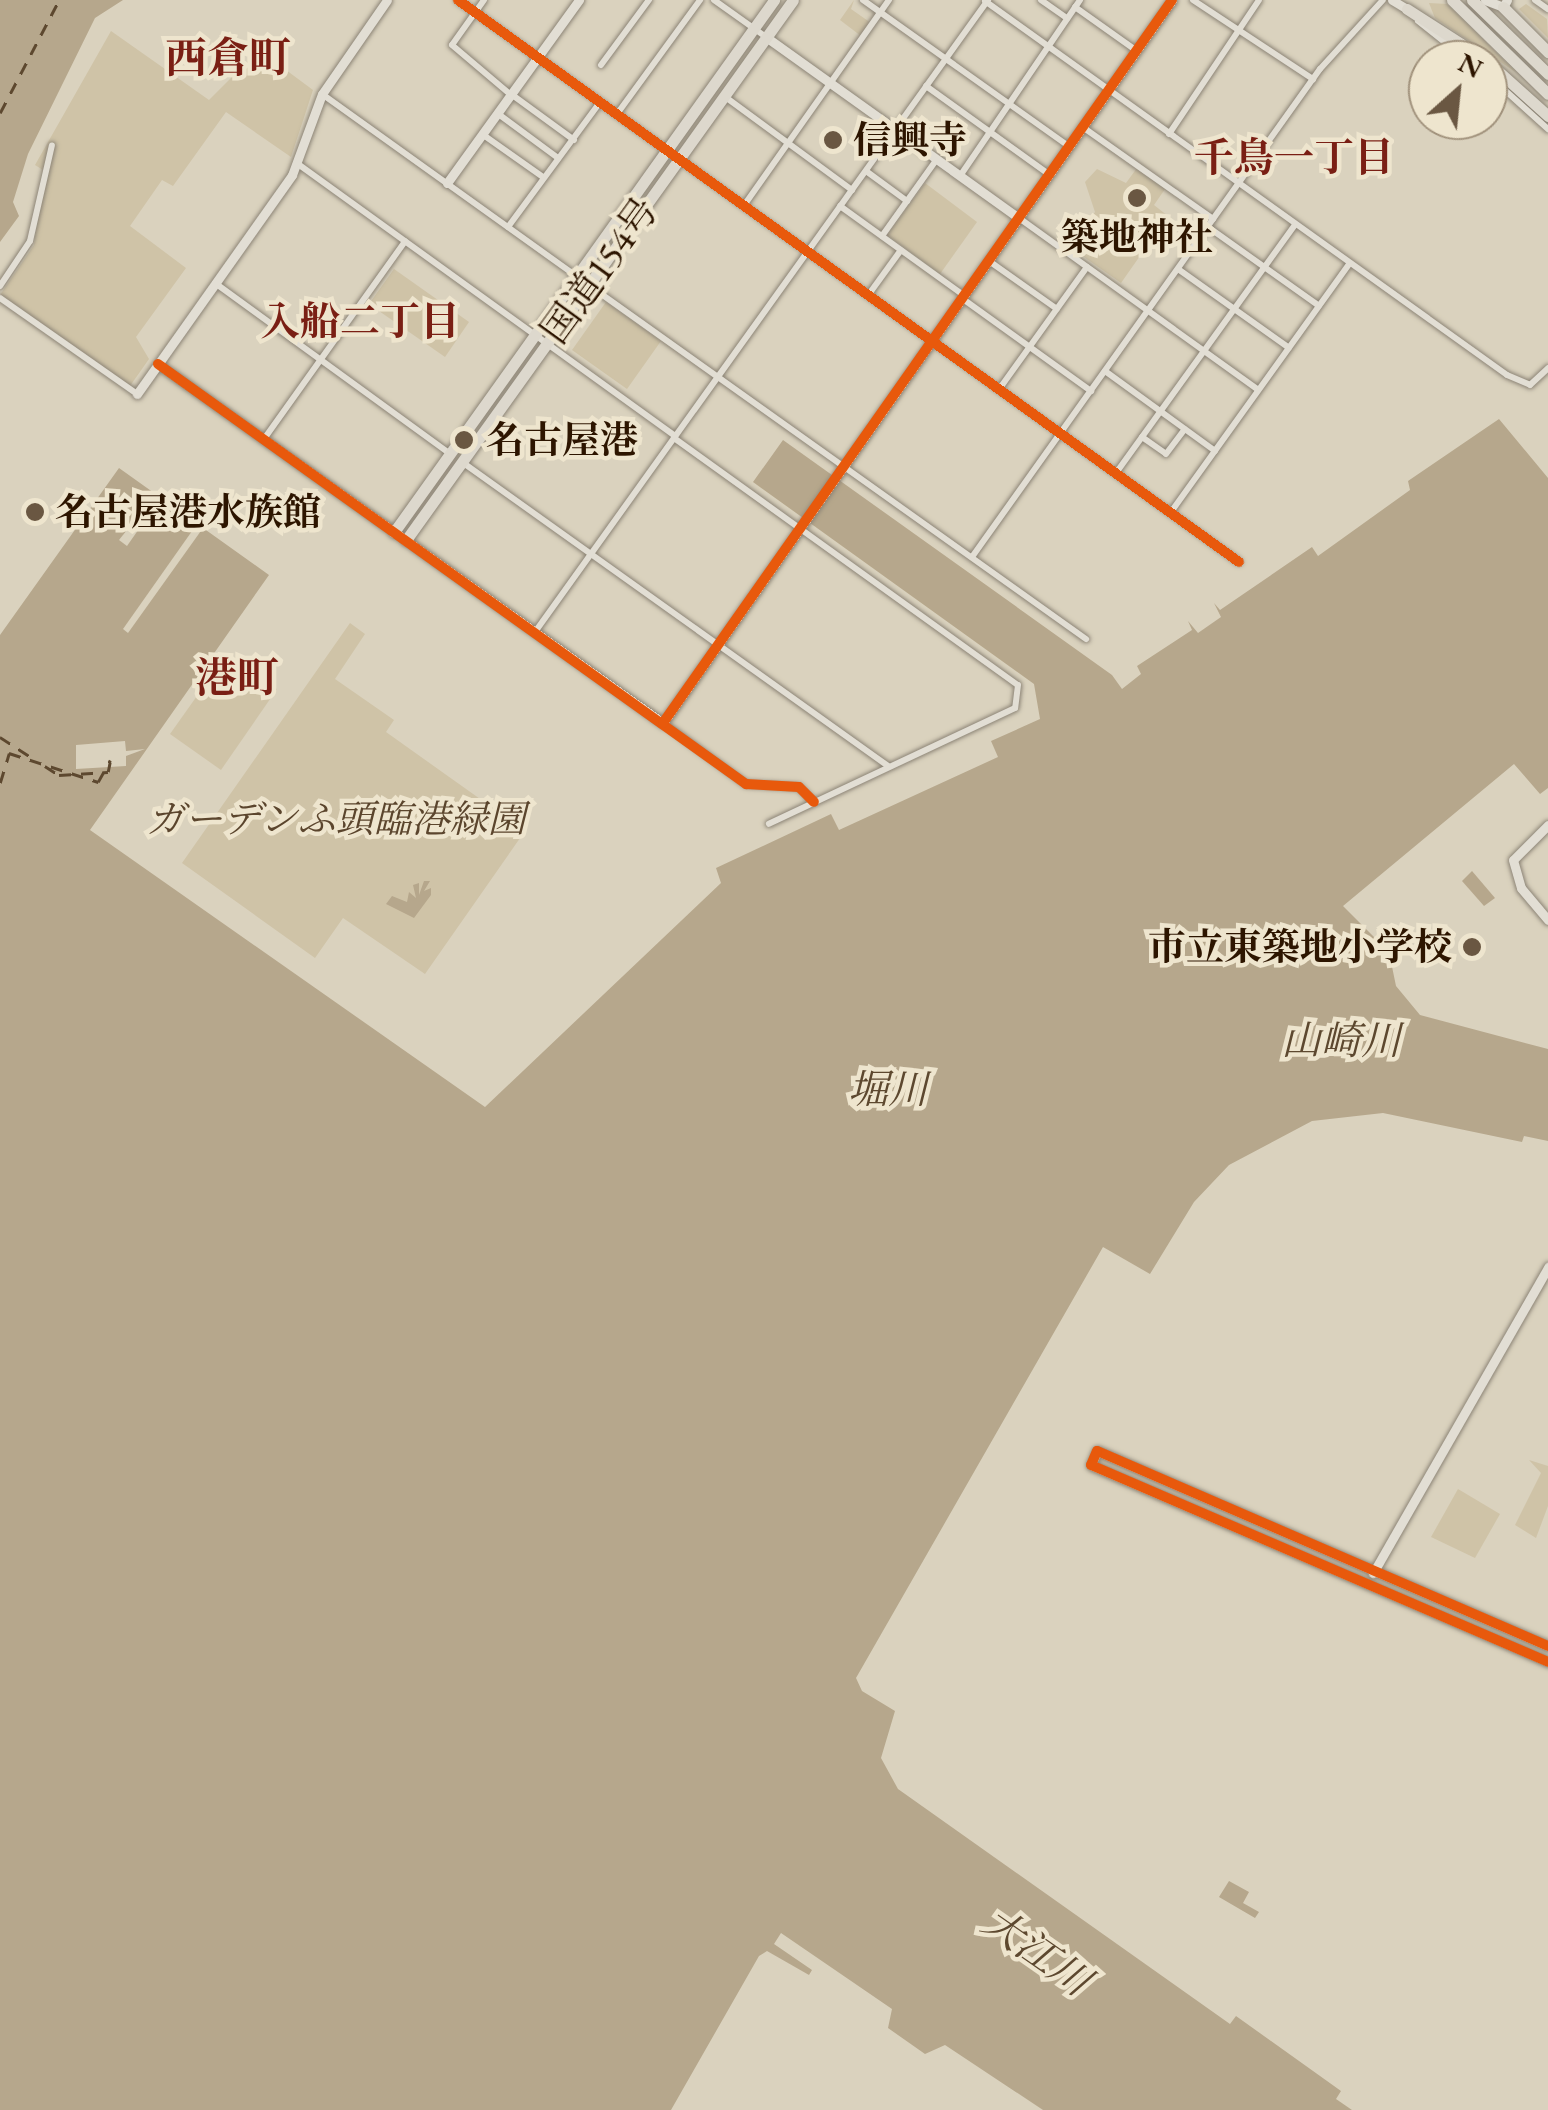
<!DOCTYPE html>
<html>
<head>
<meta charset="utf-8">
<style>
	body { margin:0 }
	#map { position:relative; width:1548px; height:2110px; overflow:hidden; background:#dad2be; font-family:"EB Garamond","Noto Serif JP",serif }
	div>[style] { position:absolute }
	.green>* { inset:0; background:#cfc3a7 }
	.water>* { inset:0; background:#b6a78c }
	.pier>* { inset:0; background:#dad2be }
	.ferry>* { height:2.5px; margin-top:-1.25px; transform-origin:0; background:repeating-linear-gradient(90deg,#5d482f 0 12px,transparent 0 22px) }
	.roads { filter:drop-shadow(0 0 2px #8c8476) drop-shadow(0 0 2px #8c8476) }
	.minor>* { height:6px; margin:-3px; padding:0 3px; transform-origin:3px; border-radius:3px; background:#e2ded4 }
	.tertiary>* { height:9px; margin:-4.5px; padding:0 4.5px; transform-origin:4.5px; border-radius:4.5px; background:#e2ded4 }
	.trunk>* { height:11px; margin:-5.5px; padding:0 5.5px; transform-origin:5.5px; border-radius:5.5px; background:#ddd8cd }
	.cycleway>* { height:10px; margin:-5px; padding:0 5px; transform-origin:5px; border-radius:5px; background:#e8590c }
	.dots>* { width:28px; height:28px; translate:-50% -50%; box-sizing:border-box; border:5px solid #eee5ce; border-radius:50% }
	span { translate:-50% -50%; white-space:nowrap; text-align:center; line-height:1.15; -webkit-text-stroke:9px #eee5ce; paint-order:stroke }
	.poi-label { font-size:38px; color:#2d1500; font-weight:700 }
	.left { translate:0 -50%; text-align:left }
	.right { translate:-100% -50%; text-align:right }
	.street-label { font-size:38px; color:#2d1500 }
	.park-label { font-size:38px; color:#5b452d; font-style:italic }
	.neighbourhood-label { font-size:40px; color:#7a1f14; font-weight:700 }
	.water-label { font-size:40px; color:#5d482f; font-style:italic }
	.quarter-label { font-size:42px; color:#7a1f14; font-weight:700 }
	.north { position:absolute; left:1408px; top:40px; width:100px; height:100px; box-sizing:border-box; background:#eee5ce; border:2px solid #a1927c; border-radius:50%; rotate:27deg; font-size:28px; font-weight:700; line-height:40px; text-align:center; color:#2d1500 }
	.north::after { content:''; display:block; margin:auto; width:35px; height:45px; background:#6a5742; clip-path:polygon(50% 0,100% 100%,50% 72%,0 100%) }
</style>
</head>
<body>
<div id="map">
	<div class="green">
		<div style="clip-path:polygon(854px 0,851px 9px,871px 23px,861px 36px,840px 20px)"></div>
		<div style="clip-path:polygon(1429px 3px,1447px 4px,1517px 73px,1435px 18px)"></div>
		<div style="clip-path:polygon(1526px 4px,1547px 19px,1548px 38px,1519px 9px)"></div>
		<div style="clip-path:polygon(111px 31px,209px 100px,259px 50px,313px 90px,291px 157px,226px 112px,173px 186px,162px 180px,130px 226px,186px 268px,136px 337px,149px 359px,130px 386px,0 295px,34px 245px,43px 170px,35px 165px)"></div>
		<div style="clip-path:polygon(1137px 168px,1165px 189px,1154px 205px,1168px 216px,1121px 283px,1057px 238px,1068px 223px,1081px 231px,1095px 212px,1085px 182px,1097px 169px,1126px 183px)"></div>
		<div style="clip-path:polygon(925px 183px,977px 222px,940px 274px,887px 235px)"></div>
		<div style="clip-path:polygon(394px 269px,469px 322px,445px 357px,369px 304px)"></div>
		<div style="clip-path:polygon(606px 302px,661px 341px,627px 389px,572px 350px)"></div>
		<div style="clip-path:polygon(350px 623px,365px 634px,335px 679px,394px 720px,386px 732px,525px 831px,425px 974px,343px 918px,315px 958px,182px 863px)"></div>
		<div style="clip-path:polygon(226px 655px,277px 689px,221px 770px,170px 734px)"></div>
		<div style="clip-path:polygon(1529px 1460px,1548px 1466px,1548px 1506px,1536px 1538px,1515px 1525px,1541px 1473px)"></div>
		<div style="clip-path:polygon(1458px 1489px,1500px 1514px,1475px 1558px,1431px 1537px)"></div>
	</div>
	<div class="water">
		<div style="clip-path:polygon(0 0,123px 0,95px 18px,28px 154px,13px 202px,19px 216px,0 242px)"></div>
		<div style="clip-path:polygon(1499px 419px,1548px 478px,1548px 788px,1540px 794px,1514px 764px,1343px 906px,1389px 952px,1396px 986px,1420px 1015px,1548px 1049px,1548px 1141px,1524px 1136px,1522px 1142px,1383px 1113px,1312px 1121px,1229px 1165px,1194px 1202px,1150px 1274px,1103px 1247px,856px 1678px,862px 1691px,895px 1711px,881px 1758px,898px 1789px,1230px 2024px,1236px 2016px,1341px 2091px,1336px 2099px,1352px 2110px,1043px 2110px,945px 2045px,925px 2054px,888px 2028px,892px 2009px,781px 1933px,774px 1944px,812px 1970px,809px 1975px,767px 1951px,759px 1956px,671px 2110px,0 2110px,0 635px,119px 468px,269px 575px,90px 830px,485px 1107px,721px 883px,716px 868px,831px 814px,839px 830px,998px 757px,991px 741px,1040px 719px,1034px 684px,753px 482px,783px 440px,1112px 675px,1122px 689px,1141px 674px,1137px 666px,1192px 630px,1188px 621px,1198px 633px,1221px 617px,1214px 603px,1220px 610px,1312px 547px,1318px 556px,1410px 490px,1408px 481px)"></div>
		<div style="clip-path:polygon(1472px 871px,1495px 898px,1484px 906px,1462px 881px)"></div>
		<div style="clip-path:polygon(424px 881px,430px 881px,424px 891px,431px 888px,431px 895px,414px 918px,386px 904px,392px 896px,407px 902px,409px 892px,416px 898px,413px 885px,419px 883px,419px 895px)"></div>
		<div style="clip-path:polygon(1229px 1881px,1249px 1892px,1243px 1903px,1259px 1912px,1255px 1918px,1219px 1897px)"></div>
	</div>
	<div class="pier">
		<div style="clip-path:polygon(155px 495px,155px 506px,127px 546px,119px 540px)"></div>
		<div style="clip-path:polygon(197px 524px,203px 528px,128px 633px,123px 629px)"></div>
		<div style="clip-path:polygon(125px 741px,126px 751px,145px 749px,126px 756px,126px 766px,76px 769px,76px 745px)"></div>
	</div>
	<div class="ferry">
		<div style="left:0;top:113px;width:127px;rotate:-62.4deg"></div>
		<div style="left:0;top:737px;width:40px;rotate:32.9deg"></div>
		<div style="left:45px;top:766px;width:17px;rotate:33deg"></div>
		<div style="left:59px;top:775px;width:49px;rotate:-3.5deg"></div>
		<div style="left:108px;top:772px;width:10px;rotate:-79deg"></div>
		<div style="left:0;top:783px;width:31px;rotate:-73deg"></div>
		<div style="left:9px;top:753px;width:94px;rotate:18deg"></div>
		<div style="left:98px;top:782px;width:25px;rotate:-61deg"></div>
	</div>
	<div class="roads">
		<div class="minor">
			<div style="left:458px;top:0;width:962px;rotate:35.74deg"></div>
			<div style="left:484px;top:0;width:55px;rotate:125.4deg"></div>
			<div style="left:452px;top:45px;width:77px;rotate:40.3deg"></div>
			<div style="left:714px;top:0;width:64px;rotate:35.4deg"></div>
			<div style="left:863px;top:0;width:254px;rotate:35.4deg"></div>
			<div style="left:1041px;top:0;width:32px;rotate:35deg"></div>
			<div style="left:1193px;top:0;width:144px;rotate:33.4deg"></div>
			<div style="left:1535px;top:0;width:16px;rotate:35deg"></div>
			<div style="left:985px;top:1px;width:642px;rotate:35.62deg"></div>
			<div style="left:1507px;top:375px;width:25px;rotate:23deg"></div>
			<div style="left:1530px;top:385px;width:25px;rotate:-43deg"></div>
			<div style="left:1075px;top:7px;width:76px;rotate:35.4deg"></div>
			<div style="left:1418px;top:21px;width:63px;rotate:38.5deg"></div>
			<div style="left:601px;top:65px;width:81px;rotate:-53.6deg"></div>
			<div style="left:1488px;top:75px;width:81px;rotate:42deg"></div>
			<div style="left:926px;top:86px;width:153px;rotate:35.7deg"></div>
			<div style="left:322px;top:94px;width:312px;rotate:35.6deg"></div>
			<div style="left:511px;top:94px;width:78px;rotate:36.1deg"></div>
			<div style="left:724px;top:96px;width:159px;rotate:36.3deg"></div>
			<div style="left:497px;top:113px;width:76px;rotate:36.4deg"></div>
			<div style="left:617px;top:114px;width:141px;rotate:-53.9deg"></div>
			<div style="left:1084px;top:128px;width:158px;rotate:35.2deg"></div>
			<div style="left:482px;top:134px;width:75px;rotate:35.2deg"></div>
			<div style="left:1169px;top:134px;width:161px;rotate:-56.1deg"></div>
			<div style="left:298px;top:164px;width:465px;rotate:35.8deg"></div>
			<div style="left:866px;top:171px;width:51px;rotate:36.2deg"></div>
			<div style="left:960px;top:176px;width:213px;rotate:-55.7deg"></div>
			<div style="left:745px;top:204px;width:250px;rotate:-54.8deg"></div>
			<div style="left:840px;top:206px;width:154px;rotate:35.8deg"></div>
			<div style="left:1019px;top:218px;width:294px;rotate:35.7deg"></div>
			<div style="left:508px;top:227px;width:155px;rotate:-53.6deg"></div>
			<div style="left:1208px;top:227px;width:136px;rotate:35.4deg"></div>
			<div style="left:882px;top:236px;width:95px;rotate:-54.5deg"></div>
			<div style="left:989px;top:261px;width:83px;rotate:35.2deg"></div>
			<div style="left:1178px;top:269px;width:136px;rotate:35.4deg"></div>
			<div style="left:215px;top:283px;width:289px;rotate:36deg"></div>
			<div style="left:0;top:286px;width:54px;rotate:-56.3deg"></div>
			<div style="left:30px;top:241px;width:98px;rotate:-77.1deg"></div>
			<div style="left:590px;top:286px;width:609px;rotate:35.44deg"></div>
			<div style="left:869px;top:294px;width:54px;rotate:-54deg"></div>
			<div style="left:0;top:298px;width:167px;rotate:35deg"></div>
			<div style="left:963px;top:299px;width:158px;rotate:35.7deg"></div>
			<div style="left:1105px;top:371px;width:136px;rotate:36deg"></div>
			<div style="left:1000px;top:388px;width:149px;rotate:-54.3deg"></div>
			<div style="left:1142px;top:437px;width:29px;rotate:35deg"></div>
			<div style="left:1166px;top:454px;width:31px;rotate:-53deg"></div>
			<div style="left:674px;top:438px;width:423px;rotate:35.7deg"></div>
			<div style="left:1018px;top:685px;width:23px;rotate:97deg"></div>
			<div style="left:1015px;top:708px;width:272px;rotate:154.8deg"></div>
			<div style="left:264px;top:439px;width:243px;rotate:-54.5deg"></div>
			<div style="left:462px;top:462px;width:523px;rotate:35.51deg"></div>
			<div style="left:1116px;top:473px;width:306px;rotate:-54.2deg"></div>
			<div style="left:1171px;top:512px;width:305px;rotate:-54.3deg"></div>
			<div style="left:972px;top:557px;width:599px;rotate:-54.51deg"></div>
			<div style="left:1320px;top:69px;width:93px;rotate:-47.6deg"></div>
			<div style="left:535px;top:632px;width:778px;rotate:-54.37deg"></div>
			<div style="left:663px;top:723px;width:103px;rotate:36.3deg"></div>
			<div style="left:746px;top:784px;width:53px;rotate:3.2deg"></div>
			<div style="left:799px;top:787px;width:21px;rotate:45deg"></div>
		</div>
		<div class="tertiary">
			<div style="left:1392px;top:0;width:17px;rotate:31deg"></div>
			<div style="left:1485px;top:0;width:19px;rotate:21deg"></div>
			<div style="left:1503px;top:7px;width:8px;rotate:-60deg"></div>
			<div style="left:766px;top:37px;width:311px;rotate:35.6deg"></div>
			<div style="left:447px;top:183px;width:226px;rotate:-54.2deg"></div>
			<div style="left:158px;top:364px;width:620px;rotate:35.41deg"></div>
			<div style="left:663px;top:723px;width:884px;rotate:-54.85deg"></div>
			<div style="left:137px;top:394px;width:268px;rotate:-54.7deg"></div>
			<div style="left:292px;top:175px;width:86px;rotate:-69.7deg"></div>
			<div style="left:322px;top:94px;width:114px;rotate:-55.3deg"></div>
			<div style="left:1548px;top:825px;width:49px;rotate:135deg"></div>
			<div style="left:1513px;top:860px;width:29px;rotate:74deg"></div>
			<div style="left:1521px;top:888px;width:42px;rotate:49.8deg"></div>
			<div style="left:1373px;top:1573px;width:353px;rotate:-60.2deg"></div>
			<div style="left:1548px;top:1646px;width:491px;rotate:-156.6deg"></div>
			<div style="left:1097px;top:1451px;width:15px;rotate:113deg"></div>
			<div style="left:1091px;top:1465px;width:498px;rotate:23.3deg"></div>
		</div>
		<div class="trunk">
			<div style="left:1452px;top:0;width:134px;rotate:44.4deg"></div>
			<div style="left:1472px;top:0;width:106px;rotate:44.2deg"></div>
			<div style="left:1503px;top:7px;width:64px;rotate:45deg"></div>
			<div style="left:1407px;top:9px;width:94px;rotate:32.8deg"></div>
			<div style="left:1488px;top:62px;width:81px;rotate:42deg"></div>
			<div style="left:394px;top:532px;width:654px;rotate:-54.46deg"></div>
			<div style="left:406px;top:540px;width:664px;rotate:-54.37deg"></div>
		</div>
	</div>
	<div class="cycleway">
		<div style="left:458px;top:0;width:962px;rotate:35.74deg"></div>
		<div style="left:158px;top:364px;width:723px;rotate:35.54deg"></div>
		<div style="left:746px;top:784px;width:53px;rotate:3.2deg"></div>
		<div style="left:799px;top:787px;width:21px;rotate:45deg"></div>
		<div style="left:663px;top:723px;width:884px;rotate:-54.85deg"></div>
		<div style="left:1548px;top:1646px;width:491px;rotate:-156.6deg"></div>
		<div style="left:1097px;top:1451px;width:15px;rotate:113deg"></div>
		<div style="left:1091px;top:1465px;width:498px;rotate:23.3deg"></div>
	</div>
	<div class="dots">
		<div style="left:833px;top:140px;background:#6a5742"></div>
		<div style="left:1137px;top:198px;background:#6a5742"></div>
		<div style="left:464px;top:440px;background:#6a5742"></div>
		<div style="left:35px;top:512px;background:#6a5742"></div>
		<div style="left:1472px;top:947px;background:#6a5742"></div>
	</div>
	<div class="poi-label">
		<span class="left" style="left:853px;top:140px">信興寺</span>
		<span style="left:1137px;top:237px">築地神社</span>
		<span class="left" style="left:486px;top:440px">名古屋港</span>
		<span class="left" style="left:55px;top:512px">名古屋港水族館</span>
		<span class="right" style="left:1452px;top:947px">市立東築地小学校</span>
	</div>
	<div class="street-label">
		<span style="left:599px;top:270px;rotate:-54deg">国道154号</span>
	</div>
	<div class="park-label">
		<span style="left:336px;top:819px">ガーデンふ頭臨港緑園</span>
	</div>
	<div class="neighbourhood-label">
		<span style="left:1294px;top:157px">千鳥一丁目</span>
		<span style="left:360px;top:321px">入船二丁目</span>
	</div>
	<div class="water-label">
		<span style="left:1341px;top:1040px">山崎川</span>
		<span style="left:888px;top:1089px">堀川</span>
		<span style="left:1037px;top:1951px;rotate:35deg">大江川</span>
	</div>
	<div class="quarter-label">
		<span style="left:228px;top:58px">西倉町</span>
		<span style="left:237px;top:678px">港町</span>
	</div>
	<div class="north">N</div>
</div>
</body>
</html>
